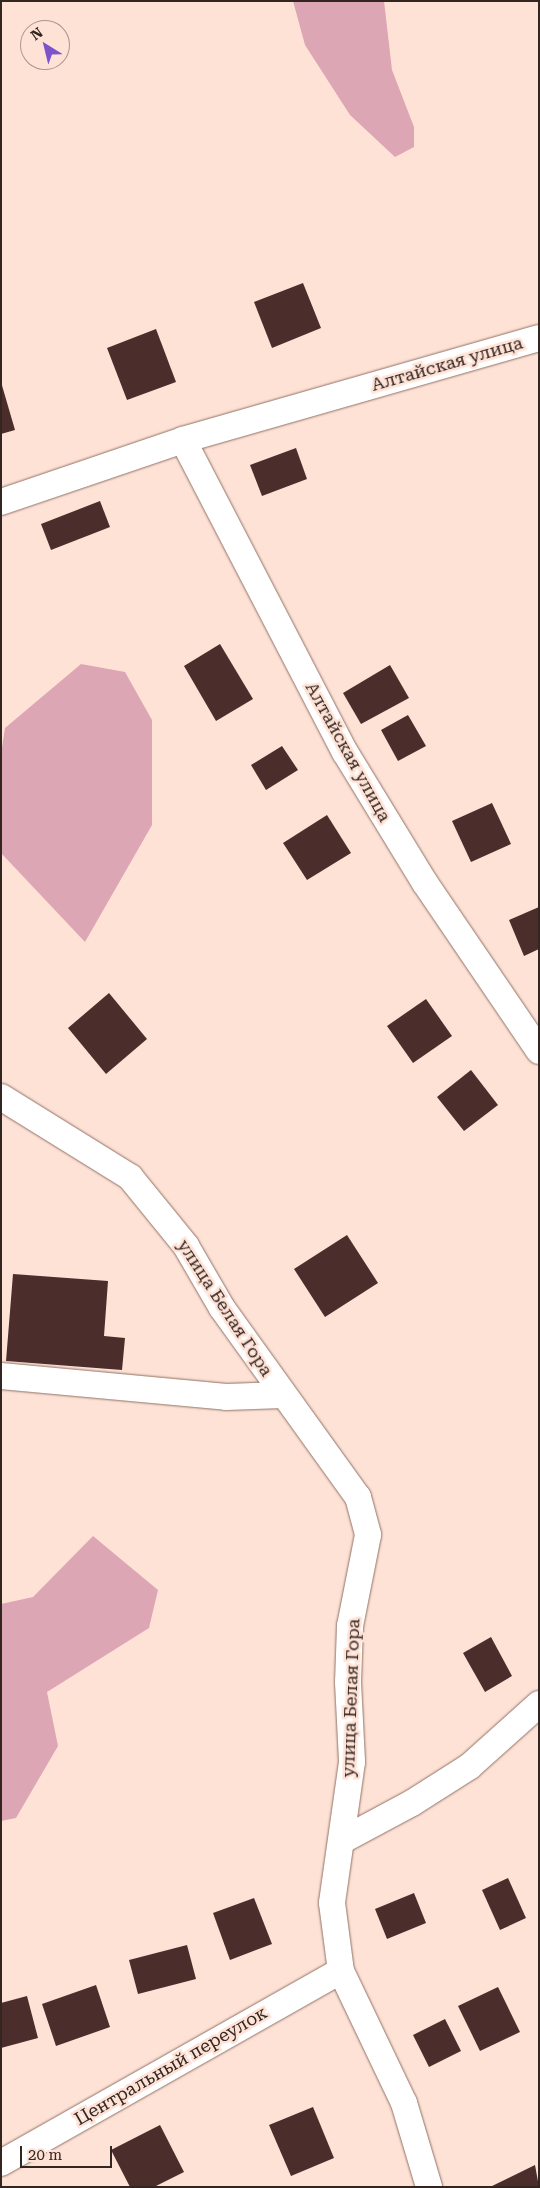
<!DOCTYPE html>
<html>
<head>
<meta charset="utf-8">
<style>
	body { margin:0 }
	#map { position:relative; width:540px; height:2188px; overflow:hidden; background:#fee2d6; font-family:"Roboto Serif",serif }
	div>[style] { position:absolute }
	.water>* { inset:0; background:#dda6b5 }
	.building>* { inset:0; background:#4b2e2c }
	.roads { filter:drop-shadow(0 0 1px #917265) drop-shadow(0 0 1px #917265) }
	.minor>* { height:26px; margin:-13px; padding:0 13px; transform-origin:13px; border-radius:13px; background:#fff }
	span { translate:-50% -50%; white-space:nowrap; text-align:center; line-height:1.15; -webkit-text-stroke:5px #fee2d6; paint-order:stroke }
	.street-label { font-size:18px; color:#332621 }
	.frame { position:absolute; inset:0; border:2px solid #332621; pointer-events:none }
	.north { position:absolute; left:20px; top:20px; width:50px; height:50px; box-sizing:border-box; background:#fee2d6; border:1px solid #ad978e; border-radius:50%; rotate:324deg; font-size:14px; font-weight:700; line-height:20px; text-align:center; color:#332621 }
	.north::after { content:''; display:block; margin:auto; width:18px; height:22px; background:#7c53cc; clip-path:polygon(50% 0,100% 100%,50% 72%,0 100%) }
	.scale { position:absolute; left:20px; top:2146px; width:92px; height:22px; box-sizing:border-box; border:2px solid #332621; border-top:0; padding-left:6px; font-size:15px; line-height:18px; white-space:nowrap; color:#332621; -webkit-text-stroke:4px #fee2d6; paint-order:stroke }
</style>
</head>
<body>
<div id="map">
	<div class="water">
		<div style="clip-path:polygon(293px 1px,384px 1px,392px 70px,414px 127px,414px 147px,395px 157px,350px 115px,305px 45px)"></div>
		<div style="clip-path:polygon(81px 664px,125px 672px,152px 720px,152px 825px,85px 942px,1px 853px,1px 754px,5px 728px)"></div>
		<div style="clip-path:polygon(93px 1536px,158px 1590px,149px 1628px,47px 1692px,58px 1746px,16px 1818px,1px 1821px,1px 1604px,33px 1597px)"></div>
	</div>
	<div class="building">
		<div style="clip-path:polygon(303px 283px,321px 328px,272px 348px,254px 302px)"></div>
		<div style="clip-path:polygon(156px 329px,176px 382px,127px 400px,107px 348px)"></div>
		<div style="clip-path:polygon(1px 382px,15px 430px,1px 434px)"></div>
		<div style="clip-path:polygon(296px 448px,307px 479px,262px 496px,250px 465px)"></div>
		<div style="clip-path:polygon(100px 501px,110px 527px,51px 550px,41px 524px)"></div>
		<div style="clip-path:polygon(220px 644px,253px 699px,216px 721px,184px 666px)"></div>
		<div style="clip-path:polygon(390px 665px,409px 698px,361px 724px,343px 693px)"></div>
		<div style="clip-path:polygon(408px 715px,426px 746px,398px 761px,381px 730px)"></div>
		<div style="clip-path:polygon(282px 746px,298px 770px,266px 790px,251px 765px)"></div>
		<div style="clip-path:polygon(492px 803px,511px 844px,471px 862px,452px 821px)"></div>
		<div style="clip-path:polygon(327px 815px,351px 853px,307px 880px,283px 843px)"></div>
		<div style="clip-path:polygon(539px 907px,539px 949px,524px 956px,509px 920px)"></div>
		<div style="clip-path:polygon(109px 993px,147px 1039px,106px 1074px,68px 1028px)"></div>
		<div style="clip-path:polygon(426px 999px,452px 1036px,413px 1063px,387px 1026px)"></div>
		<div style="clip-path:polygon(471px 1070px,498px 1105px,464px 1131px,437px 1097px)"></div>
		<div style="clip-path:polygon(347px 1235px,378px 1283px,325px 1317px,294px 1269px)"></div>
		<div style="clip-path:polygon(13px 1274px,108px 1281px,104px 1336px,125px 1338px,122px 1370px,6px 1361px)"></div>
		<div style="clip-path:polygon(491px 1637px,512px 1676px,485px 1692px,463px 1653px)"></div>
		<div style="clip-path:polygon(508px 1878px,526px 1918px,500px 1930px,482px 1890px)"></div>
		<div style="clip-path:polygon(414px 1893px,426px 1923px,387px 1939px,375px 1909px)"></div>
		<div style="clip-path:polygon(254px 1898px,272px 1944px,230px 1960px,213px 1913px)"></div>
		<div style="clip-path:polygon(187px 1945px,196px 1979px,138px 1994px,129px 1960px)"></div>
		<div style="clip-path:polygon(96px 1985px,110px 2027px,56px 2046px,42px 2004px)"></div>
		<div style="clip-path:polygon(498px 1987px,520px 2032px,480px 2051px,458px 2006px)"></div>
		<div style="clip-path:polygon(27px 1996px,38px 2038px,1px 2048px,1px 2003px)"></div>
		<div style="clip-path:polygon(445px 2019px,461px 2051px,429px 2067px,413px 2035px)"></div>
		<div style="clip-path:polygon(313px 2107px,334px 2158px,291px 2176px,269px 2125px)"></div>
		<div style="clip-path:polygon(160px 2125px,184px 2172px,154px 2187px,130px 2187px,111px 2150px)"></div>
		<div style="clip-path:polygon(535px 2165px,539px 2187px,490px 2187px)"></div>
	</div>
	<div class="roads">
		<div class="minor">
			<div style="left:183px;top:440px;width:352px;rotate:62.6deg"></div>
			<div style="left:345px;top:752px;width:153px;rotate:58.6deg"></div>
			<div style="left:425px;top:883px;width:203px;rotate:55.8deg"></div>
			<div style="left:1px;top:502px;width:192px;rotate:-18.8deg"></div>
			<div style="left:183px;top:440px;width:370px;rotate:-16deg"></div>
			<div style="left:1px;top:1097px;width:152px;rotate:31.8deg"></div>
			<div style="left:130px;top:1177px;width:89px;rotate:50.9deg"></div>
			<div style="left:186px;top:1246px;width:72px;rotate:59.9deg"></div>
			<div style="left:222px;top:1308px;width:233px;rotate:54.3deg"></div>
			<div style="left:358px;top:1497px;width:39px;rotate:75deg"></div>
			<div style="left:368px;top:1535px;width:93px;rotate:101.2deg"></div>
			<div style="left:350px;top:1626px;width:56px;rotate:92deg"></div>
			<div style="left:348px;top:1682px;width:80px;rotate:87.1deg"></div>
			<div style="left:352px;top:1762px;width:142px;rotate:98.1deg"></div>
			<div style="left:332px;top:1903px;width:69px;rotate:82.5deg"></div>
			<div style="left:341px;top:1971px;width:146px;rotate:64.5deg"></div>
			<div style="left:404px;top:2103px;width:88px;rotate:73.4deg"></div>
			<div style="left:1px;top:1376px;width:226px;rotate:5.3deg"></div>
			<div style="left:226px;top:1397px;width:57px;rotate:-2deg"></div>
			<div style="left:341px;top:1841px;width:81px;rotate:-28.2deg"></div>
			<div style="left:412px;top:1803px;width:69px;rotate:-32.5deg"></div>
			<div style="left:470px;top:1766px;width:93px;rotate:-41.9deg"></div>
			<div style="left:1px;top:2163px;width:390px;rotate:-29.5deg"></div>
		</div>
	</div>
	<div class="street-label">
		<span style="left:447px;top:364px;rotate:-16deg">Алтайская улица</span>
		<span style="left:348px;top:752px;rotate:61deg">Алтайская улица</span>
		<span style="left:225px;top:1308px;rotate:57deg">улица Белая Гора</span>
		<span style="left:351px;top:1698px;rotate:-88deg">улица Белая Гора</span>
		<span style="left:171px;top:2066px;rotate:-30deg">Центральный переулок</span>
	</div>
	<div class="frame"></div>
	<div class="north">N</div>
	<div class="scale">20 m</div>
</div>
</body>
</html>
